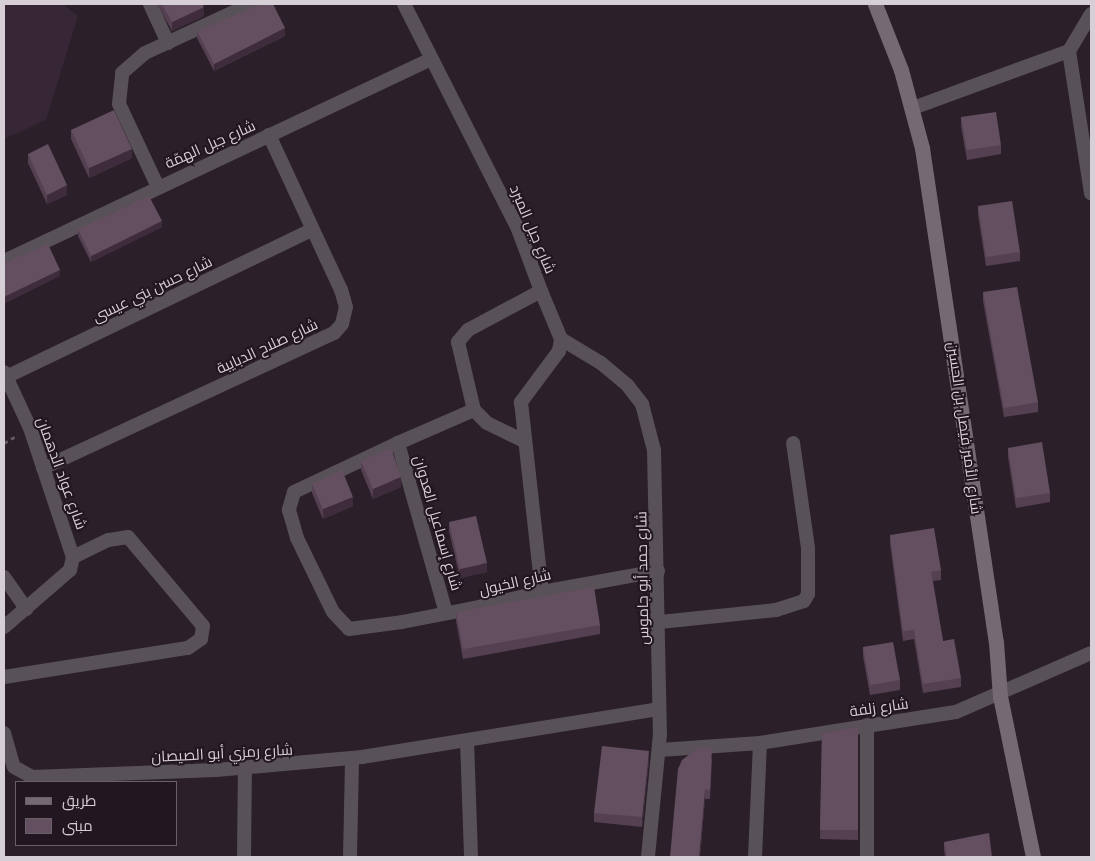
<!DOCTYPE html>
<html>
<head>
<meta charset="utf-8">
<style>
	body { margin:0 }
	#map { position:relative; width:1095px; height:861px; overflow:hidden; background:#2b1f2a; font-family:"PT Sans",Cairo,sans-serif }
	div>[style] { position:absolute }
	.built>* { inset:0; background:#372636 }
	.path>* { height:2.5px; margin-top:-1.25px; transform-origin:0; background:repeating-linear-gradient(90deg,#635862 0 4px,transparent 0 8px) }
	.street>* { height:14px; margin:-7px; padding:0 7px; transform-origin:7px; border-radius:7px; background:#585157 }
	.secondary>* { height:15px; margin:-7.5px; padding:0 7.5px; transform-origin:7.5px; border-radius:7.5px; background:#756a73 }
	.wall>* { inset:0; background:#554052 }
	.shaded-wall>* { inset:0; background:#3e2c3c }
	.building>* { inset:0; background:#634f60 }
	span { translate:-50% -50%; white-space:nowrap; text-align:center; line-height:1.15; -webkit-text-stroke:4px #221620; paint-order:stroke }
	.street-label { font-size:15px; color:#d7cfd6 }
	.frame { position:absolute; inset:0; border:5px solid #d7cfd6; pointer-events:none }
	.legend { position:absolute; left:15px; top:781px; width:162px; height:65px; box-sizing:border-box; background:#221620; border:1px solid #6a6069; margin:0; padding:6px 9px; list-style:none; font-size:15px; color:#d7cfd6 }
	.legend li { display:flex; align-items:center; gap:10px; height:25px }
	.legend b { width:25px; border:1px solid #6a6069 }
</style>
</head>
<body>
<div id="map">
	<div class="built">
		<div style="clip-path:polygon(4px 4px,63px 4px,78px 16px,46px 120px,4px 139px)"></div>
	</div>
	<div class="path">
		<div style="left:4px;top:443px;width:16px;rotate:-30deg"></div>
	</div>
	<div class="street">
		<div style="left:150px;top:4px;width:43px;rotate:65.2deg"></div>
		<div style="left:404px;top:4px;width:252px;rotate:63.1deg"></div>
		<div style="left:518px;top:229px;width:66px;rotate:69.6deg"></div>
		<div style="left:541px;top:291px;width:83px;rotate:151.9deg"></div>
		<div style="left:468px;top:330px;width:16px;rotate:130deg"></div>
		<div style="left:458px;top:342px;width:70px;rotate:76.8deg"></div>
		<div style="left:474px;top:410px;width:18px;rotate:45deg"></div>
		<div style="left:487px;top:423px;width:41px;rotate:25.9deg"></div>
		<div style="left:1069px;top:51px;width:144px;rotate:81.2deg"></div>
		<div style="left:913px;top:108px;width:166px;rotate:-20.1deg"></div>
		<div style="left:1069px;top:51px;width:43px;rotate:-59.3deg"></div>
		<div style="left:157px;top:185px;width:89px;rotate:-115.1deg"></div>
		<div style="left:119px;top:104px;width:31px;rotate:-84deg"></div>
		<div style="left:122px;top:73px;width:30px;rotate:-41deg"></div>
		<div style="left:145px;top:53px;width:117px;rotate:-24.8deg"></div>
		<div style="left:4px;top:261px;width:472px;rotate:-25.3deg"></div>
		<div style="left:541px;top:291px;width:52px;rotate:67.4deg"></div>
		<div style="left:561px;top:339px;width:12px;rotate:99deg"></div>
		<div style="left:559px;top:351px;width:64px;rotate:126.7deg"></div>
		<div style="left:521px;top:402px;width:191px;rotate:83.7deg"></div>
		<div style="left:561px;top:339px;width:47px;rotate:31deg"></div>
		<div style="left:601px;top:363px;width:35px;rotate:40deg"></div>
		<div style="left:628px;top:386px;width:23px;rotate:52deg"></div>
		<div style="left:642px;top:404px;width:48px;rotate:75.4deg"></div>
		<div style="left:654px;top:450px;width:284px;rotate:88.8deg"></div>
		<div style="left:660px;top:734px;width:124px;rotate:95.6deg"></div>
		<div style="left:4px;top:372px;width:62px;rotate:65.1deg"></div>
		<div style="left:30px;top:428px;width:136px;rotate:71.6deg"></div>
		<div style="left:73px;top:557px;width:13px;rotate:103deg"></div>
		<div style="left:70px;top:570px;width:87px;rotate:139.2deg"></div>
		<div style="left:6px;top:377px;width:339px;rotate:-25.7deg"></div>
		<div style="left:398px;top:443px;width:83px;rotate:-23.5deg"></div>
		<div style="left:43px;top:468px;width:321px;rotate:-24.9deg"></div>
		<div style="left:334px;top:333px;width:12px;rotate:-48deg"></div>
		<div style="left:342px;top:324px;width:17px;rotate:-77deg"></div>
		<div style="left:346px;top:307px;width:18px;rotate:-106deg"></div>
		<div style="left:341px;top:290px;width:171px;rotate:-114.9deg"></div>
		<div style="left:4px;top:577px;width:39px;rotate:55deg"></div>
		<div style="left:446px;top:613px;width:177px;rotate:-105.8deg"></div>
		<div style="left:398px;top:443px;width:115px;rotate:154.8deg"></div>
		<div style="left:294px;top:492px;width:19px;rotate:106deg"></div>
		<div style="left:289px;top:510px;width:29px;rotate:74deg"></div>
		<div style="left:297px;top:538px;width:82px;rotate:64.1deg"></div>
		<div style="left:333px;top:612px;width:23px;rotate:47deg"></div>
		<div style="left:349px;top:629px;width:53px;rotate:-7.5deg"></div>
		<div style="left:402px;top:622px;width:73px;rotate:-11deg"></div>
		<div style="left:474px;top:608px;width:70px;rotate:-13.2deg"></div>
		<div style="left:542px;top:592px;width:118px;rotate:-10.3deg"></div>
		<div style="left:660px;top:622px;width:117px;rotate:-5.9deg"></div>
		<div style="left:776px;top:610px;width:29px;rotate:-18deg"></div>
		<div style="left:804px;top:601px;width:8px;rotate:-60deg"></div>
		<div style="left:808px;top:594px;width:46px;rotate:-90deg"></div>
		<div style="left:808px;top:548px;width:106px;rotate:-98.1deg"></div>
		<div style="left:4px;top:677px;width:186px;rotate:-9deg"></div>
		<div style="left:188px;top:648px;width:16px;rotate:-35deg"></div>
		<div style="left:201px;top:639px;width:13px;rotate:-81deg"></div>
		<div style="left:203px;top:626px;width:116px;rotate:-130.1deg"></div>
		<div style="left:128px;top:537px;width:20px;rotate:171deg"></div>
		<div style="left:108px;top:540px;width:39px;rotate:154deg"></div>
		<div style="left:867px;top:725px;width:132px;rotate:90deg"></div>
		<div style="left:4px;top:733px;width:35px;rotate:74deg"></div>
		<div style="left:14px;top:767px;width:21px;rotate:29deg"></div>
		<div style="left:32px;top:777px;width:184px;rotate:-2.2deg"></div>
		<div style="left:216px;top:770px;width:147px;rotate:-5.1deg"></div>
		<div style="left:362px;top:757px;width:300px;rotate:-9.2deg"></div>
		<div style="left:467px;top:741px;width:116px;rotate:88deg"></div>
		<div style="left:660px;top:750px;width:100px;rotate:-4deg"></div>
		<div style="left:760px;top:743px;width:198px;rotate:-9deg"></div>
		<div style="left:956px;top:712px;width:147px;rotate:-23.6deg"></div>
		<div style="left:244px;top:857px;width:89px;rotate:-89.4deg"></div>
		<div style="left:350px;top:857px;width:98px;rotate:-88.8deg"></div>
		<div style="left:755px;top:857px;width:114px;rotate:-87.5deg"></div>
	</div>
	<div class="secondary">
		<div style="left:875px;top:4px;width:71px;rotate:68.5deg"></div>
		<div style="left:901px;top:70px;width:81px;rotate:74.9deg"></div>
		<div style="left:922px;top:148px;width:500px;rotate:81.5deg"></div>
		<div style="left:996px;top:642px;width:54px;rotate:85.8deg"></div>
		<div style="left:1000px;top:696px;width:164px;rotate:78.4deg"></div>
	</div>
	<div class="wall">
		<div style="clip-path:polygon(157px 4px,202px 4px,204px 16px,172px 31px)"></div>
		<div style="clip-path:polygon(197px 31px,285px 36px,214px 71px,197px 38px)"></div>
		<div style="clip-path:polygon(961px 117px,1001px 145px,1001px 154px,967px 160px,961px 126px)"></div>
		<div style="clip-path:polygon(71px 130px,132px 158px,89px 178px,71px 139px)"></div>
		<div style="clip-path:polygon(28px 154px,67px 195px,47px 204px,28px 163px)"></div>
		<div style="clip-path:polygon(978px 206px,1020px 252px,1020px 261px,986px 266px,978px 215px)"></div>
		<div style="clip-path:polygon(162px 227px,91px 262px,78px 236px,78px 229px)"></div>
		<div style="clip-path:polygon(983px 292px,1038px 402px,1038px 412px,1004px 417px,983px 301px)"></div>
		<div style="clip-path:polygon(1008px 448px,1050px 493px,1050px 502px,1016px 508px,1008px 457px)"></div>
		<div style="clip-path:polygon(361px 461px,401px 487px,373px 499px,361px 470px)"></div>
		<div style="clip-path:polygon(312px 484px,353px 506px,323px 519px,312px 493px)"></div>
		<div style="clip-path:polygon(449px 522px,487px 572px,460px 578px,449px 531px)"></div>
		<div style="clip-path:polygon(890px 535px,941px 570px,941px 580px,933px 581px,943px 641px,961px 678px,961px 687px,923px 693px,914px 639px,903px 641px,890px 544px)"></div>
		<div style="clip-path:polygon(456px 612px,600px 625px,600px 634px,463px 659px,456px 621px)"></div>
		<div style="clip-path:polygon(863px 647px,900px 680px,900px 690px,870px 695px,863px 656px)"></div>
		<div style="clip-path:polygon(858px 727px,858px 840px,820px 839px,822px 733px)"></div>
		<div style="clip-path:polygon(712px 758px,710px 799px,705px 799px,700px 857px,670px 857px)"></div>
		<div style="clip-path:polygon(649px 760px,642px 827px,594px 822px,594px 813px)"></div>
		<div style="clip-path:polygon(944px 842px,992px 857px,945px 857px,944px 849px)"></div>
	</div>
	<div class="shaded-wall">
		<div style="clip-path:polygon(204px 7px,204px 16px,172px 31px,172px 22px)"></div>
		<div style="clip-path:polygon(285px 28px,285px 36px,214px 71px,214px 64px)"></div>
		<div style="clip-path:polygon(132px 149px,132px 158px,89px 178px,89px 168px)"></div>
		<div style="clip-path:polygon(67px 185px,67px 195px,47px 204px,47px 195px)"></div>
		<div style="clip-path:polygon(162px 221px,162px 227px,91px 262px,91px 256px)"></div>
		<div style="clip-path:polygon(60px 270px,60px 276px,4px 304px,4px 297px)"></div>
		<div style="clip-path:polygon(401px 477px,401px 487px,373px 499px,373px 489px)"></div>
		<div style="clip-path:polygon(353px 497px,353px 506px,323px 519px,323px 509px)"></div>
		<div style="clip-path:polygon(487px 563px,487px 572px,460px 578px,460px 569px)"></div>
		<div style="clip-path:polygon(649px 751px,649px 760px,642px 827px,642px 817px)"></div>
		<div style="clip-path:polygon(705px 789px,705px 799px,700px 857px,699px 857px)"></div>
	</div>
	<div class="building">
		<div style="clip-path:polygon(162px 4px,202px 4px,204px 7px,172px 22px)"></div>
		<div style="clip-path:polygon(260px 4px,273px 4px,285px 28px,214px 64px,197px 31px)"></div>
		<div style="clip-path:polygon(114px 110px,132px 149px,89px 168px,71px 130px)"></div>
		<div style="clip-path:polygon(996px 112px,1001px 145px,967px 150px,961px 117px)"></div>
		<div style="clip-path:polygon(48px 144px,67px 185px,47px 195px,28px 154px)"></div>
		<div style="clip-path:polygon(149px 196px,162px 221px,91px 256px,78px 229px)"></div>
		<div style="clip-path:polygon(1012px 201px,1020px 252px,986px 257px,978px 206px)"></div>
		<div style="clip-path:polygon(48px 244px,60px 270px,4px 297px,4px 263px)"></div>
		<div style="clip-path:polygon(1017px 287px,1038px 402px,1004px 408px,983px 292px)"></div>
		<div style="clip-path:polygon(1042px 442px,1050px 493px,1016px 498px,1008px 448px)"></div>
		<div style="clip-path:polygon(391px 448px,401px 477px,373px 489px,361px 461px)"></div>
		<div style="clip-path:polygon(342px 470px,353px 497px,323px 509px,312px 484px)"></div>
		<div style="clip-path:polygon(476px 516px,487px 563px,460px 569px,449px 522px)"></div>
		<div style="clip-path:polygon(934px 528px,941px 570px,931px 572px,943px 641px,954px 639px,961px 678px,923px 684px,914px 630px,903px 631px,890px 535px)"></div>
		<div style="clip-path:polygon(594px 587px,600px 625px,463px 649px,456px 612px)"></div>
		<div style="clip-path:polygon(893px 642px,900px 680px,870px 685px,863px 647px)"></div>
		<div style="clip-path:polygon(858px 727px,858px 830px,820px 830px,822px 733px)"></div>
		<div style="clip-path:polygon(602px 746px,649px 751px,642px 817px,594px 813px)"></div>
		<div style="clip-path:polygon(699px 747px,712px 748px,710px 790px,705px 789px,699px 857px,670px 857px,678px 769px,682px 760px)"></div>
		<div style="clip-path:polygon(989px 833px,992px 857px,947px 857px,944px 842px)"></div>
	</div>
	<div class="street-label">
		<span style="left:210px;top:144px;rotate:-24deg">شارع جبل الهمّة</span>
		<span style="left:533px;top:229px;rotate:67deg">شارع جبل المبرد</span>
		<span style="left:152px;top:289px;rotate:-26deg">شارع حسن بني عيسى</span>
		<span style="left:267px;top:346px;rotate:-25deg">شارع صلاح الدبايبة</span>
		<span style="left:965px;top:428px;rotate:82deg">شارع الأمير فيصل بن الحسين</span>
		<span style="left:62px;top:473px;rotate:70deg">شارع عواد الدهمان</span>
		<span style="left:438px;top:523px;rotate:74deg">شارع إسماعيل العدوان</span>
		<span style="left:642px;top:578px;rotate:-91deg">شارع حمد أبو جاموس</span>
		<span style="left:515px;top:582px;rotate:-13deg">شارع الخيول</span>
		<span style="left:879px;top:707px;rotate:-8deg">شارع زلفة</span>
		<span style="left:222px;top:753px;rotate:-3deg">شارع رمزي أبو الصيصان</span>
	</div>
	<div class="frame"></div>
	<ul class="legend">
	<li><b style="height:6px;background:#756a73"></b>طريق</li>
	<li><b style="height:14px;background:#634f60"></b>مبنى</li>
	</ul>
</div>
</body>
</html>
